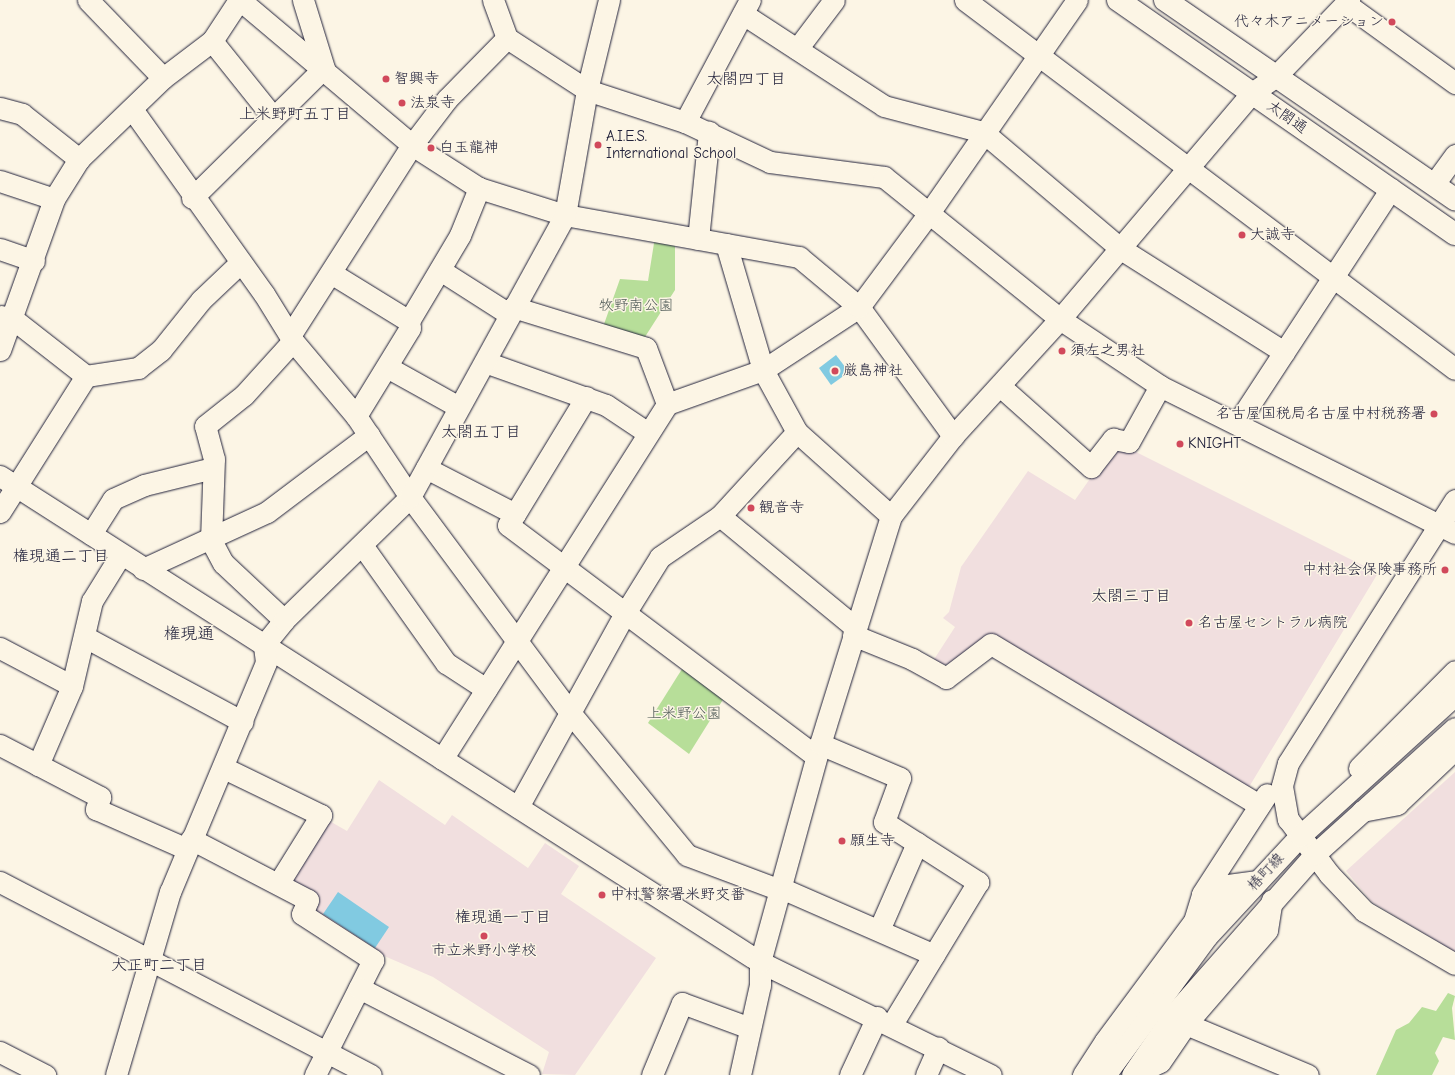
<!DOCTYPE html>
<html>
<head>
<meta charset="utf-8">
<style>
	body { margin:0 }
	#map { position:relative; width:1455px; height:1075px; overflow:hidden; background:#fcf5e5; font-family:"Comic Neue","Klee One",sans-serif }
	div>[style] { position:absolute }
	.built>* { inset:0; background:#f1dfdf }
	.green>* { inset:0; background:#b7de99 }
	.water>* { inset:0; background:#81cae1 }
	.roads { filter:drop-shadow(0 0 1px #22223b) drop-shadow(0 0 1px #22223b) }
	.minor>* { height:21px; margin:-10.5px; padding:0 10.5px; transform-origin:10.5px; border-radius:10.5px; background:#fcf5e5 }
	.major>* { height:22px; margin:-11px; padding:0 11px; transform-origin:11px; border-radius:11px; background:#fcf5e5 }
	.dots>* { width:11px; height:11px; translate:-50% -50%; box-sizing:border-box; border:2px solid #fcf5e5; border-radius:50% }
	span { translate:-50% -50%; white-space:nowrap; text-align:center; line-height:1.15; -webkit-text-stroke:3px #fcf5e5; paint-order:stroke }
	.poi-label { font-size:15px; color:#22223b }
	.right { translate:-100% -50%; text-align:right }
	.left { translate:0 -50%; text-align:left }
	.street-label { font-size:15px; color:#22223b }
	.park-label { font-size:15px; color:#4f5a57 }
	.neighbourhood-label { font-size:16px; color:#22223b }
	.quarter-label { font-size:17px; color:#22223b }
</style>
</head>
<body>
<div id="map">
	<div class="built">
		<div style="clip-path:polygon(1113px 446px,1130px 449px,1378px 573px,1249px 787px,990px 638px,954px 664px,931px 664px,955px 627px,943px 618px,949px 612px,961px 567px,1028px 471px,1075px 500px)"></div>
		<div style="clip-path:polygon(1455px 772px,1455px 952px,1372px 902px,1346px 871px)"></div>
		<div style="clip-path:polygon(379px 780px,445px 825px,452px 815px,528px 868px,545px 843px,579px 866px,561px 894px,656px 958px,575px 1075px,542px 1074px,549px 1052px,433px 977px,382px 955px,312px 912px,320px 899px,287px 882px,326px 819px,347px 831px)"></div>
	</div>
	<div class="green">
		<div style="clip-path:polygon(655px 237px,675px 241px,675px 290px,643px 340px,603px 327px,620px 279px,648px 281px)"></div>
		<div style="clip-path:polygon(682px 669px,724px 698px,689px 754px,648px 723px)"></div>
		<div style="clip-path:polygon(1448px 993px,1455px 996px,1452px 1008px,1455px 1040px,1443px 1037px,1435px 1053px,1439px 1061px,1432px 1075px,1376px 1075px,1396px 1030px,1409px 1023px,1422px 1007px,1436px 1011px)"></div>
	</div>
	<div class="water">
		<div style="clip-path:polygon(836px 355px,849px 372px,831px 385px,819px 368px)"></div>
		<div style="clip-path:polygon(338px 892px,389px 927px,375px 948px,323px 914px)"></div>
	</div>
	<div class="roads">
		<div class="minor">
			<div style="left:88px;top:0;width:108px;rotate:46.1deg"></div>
			<div style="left:240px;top:0;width:225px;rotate:40.1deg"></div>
			<div style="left:412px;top:145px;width:80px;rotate:32.7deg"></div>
			<div style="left:479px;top:188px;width:90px;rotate:17.4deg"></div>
			<div style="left:565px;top:215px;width:238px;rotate:10.2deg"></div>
			<div style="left:799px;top:257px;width:78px;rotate:39.8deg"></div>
			<div style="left:859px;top:307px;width:160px;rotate:53.9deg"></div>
			<div style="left:493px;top:0;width:40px;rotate:69.8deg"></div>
			<div style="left:507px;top:38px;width:95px;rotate:33deg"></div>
			<div style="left:587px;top:90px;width:103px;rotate:18.1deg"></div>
			<div style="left:685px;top:122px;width:94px;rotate:25.2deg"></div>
			<div style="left:770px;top:162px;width:115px;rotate:7.5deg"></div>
			<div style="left:884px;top:177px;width:226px;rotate:38.9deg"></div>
			<div style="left:1060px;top:319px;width:120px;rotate:33.8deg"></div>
			<div style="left:1160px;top:386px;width:330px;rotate:26.5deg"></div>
			<div style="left:965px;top:0;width:613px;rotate:36.98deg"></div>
			<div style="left:1346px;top:4px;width:135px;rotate:35.9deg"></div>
			<div style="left:743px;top:14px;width:168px;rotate:33.1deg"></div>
			<div style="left:884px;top:106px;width:102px;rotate:14.7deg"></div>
			<div style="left:983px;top:132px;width:181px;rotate:40.3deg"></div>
			<div style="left:1121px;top:249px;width:193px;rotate:32.3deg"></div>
			<div style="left:212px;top:41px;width:96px;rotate:51.3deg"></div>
			<div style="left:797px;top:49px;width:61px;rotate:-52.9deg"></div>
			<div style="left:0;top:108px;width:23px;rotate:15deg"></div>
			<div style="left:22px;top:114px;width:73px;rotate:38.3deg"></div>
			<div style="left:132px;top:109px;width:227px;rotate:54.5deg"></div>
			<div style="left:264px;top:294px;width:55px;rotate:58.3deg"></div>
			<div style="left:293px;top:341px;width:98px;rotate:50deg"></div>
			<div style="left:356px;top:416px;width:97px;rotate:56.3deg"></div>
			<div style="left:410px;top:497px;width:272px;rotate:53.4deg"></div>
			<div style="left:572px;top:715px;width:181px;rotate:50.6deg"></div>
			<div style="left:687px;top:855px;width:99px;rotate:20.6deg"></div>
			<div style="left:685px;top:122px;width:138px;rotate:-62deg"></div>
			<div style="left:0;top:181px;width:57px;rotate:18.4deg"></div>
			<div style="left:1434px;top:184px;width:36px;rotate:-54deg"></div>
			<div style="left:192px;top:198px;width:185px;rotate:-44.6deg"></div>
			<div style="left:324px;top:68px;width:71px;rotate:-107.2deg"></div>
			<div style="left:698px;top:239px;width:108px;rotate:-84.1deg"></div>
			<div style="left:726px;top:244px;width:131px;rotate:73.6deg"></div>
			<div style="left:763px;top:370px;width:71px;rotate:61.3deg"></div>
			<div style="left:797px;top:432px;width:126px;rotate:41.8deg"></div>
			<div style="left:0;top:249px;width:36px;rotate:19deg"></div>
			<div style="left:440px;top:270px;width:82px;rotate:32.5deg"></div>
			<div style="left:331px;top:273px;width:92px;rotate:31.6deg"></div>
			<div style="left:513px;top:307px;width:139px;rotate:17.1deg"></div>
			<div style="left:646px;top:348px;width:60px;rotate:69.4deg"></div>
			<div style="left:291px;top:334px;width:224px;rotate:-57.4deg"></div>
			<div style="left:412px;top:145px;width:58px;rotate:-52.7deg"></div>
			<div style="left:447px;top:99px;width:86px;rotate:-45.5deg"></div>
			<div style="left:0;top:350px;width:160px;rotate:-70.3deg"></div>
			<div style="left:54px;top:199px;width:47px;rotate:-58deg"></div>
			<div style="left:79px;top:159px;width:117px;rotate:-44deg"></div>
			<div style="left:163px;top:78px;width:61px;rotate:-37.1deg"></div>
			<div style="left:212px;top:41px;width:49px;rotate:-56.6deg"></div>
			<div style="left:485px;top:362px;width:128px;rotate:19.6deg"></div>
			<div style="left:606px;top:405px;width:50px;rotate:33.7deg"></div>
			<div style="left:387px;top:367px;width:82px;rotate:29.1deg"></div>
			<div style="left:86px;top:376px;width:53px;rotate:-8.7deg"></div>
			<div style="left:138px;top:368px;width:29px;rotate:-38deg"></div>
			<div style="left:161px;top:350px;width:64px;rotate:-51.3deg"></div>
			<div style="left:201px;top:300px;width:55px;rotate:-43.5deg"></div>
			<div style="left:1000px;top:386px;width:122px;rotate:41.7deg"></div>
			<div style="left:1091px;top:467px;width:36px;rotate:-52deg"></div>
			<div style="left:1113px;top:439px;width:16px;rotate:11deg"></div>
			<div style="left:1129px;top:442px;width:64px;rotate:-61deg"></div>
			<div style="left:356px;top:416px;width:103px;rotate:-58.5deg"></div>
			<div style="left:410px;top:328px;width:7px;rotate:-98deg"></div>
			<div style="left:409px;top:321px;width:100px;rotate:-59.3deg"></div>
			<div style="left:460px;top:235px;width:51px;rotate:-68deg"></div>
			<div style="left:1237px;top:424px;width:281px;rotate:-56.8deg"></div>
			<div style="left:426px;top:468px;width:100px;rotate:27.3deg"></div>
			<div style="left:515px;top:514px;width:13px;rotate:122deg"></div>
			<div style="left:508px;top:525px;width:385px;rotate:36.9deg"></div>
			<div style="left:0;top:476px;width:902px;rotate:32.6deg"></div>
			<div style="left:760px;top:962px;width:257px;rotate:26.1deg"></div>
			<div style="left:1455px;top:500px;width:312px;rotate:122.4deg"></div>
			<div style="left:1288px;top:763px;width:24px;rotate:105deg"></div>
			<div style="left:1282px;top:786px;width:34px;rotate:80deg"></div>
			<div style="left:1288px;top:819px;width:69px;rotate:53.3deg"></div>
			<div style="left:1329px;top:874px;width:51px;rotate:46.6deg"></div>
			<div style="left:1364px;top:911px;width:105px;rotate:30.2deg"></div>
			<div style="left:0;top:512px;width:161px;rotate:-57.7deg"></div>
			<div style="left:86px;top:376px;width:93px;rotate:-142deg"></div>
			<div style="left:13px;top:319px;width:12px;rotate:-166deg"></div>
			<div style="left:515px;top:514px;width:137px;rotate:-58.7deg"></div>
			<div style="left:720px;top:516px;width:176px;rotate:39.5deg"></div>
			<div style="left:91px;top:534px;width:41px;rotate:-57.8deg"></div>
			<div style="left:113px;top:499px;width:34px;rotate:-24deg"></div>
			<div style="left:144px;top:485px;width:71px;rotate:-13.8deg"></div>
			<div style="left:362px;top:545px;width:145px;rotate:54.6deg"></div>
			<div style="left:446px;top:663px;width:48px;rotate:33deg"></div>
			<div style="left:143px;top:569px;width:136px;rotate:-24.7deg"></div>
			<div style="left:267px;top:512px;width:128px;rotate:-37deg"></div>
			<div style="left:284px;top:620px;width:83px;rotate:-136.9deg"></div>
			<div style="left:223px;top:563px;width:26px;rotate:-118deg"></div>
			<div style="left:211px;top:540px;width:81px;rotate:-87.9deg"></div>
			<div style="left:214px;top:459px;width:34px;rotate:-105deg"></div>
			<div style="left:205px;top:426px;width:50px;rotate:-38.5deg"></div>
			<div style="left:244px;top:395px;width:73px;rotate:-47.8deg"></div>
			<div style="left:853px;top:635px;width:64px;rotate:22.1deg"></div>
			<div style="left:912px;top:659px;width:39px;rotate:29deg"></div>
			<div style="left:946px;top:678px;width:56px;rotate:-37.1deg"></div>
			<div style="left:991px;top:644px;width:313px;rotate:31deg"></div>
			<div style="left:85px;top:637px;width:179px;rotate:28.3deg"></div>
			<div style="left:0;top:648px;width:81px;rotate:27.8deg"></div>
			<div style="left:820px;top:744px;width:87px;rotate:23deg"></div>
			<div style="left:900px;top:778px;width:47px;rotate:110deg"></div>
			<div style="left:884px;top:822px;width:112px;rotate:32.6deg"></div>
			<div style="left:978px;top:882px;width:166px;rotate:121.2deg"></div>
			<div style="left:0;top:745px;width:113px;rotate:27.5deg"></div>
			<div style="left:100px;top:797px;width:13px;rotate:108deg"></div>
			<div style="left:96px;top:809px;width:99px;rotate:23.7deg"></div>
			<div style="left:442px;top:759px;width:420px;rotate:-57.6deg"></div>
			<div style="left:667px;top:404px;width:102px;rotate:-19.5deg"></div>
			<div style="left:763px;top:370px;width:115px;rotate:-33.3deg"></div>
			<div style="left:859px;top:307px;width:117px;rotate:-53.3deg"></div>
			<div style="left:929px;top:213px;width:259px;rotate:-55.2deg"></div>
			<div style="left:38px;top:765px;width:86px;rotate:-66.7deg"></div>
			<div style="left:72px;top:686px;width:87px;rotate:-76.8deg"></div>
			<div style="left:92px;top:601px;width:55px;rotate:-58.3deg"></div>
			<div style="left:224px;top:768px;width:108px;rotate:25.9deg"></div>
			<div style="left:321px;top:815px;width:81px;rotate:121.9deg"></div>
			<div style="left:1359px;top:768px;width:136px;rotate:-45.3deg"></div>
			<div style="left:518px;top:807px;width:219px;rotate:-61.1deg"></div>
			<div style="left:624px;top:615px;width:68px;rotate:-58.2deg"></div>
			<div style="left:660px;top:557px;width:73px;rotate:-34.3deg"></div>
			<div style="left:720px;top:516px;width:114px;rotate:-47.5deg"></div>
			<div style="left:1362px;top:811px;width:36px;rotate:-11deg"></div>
			<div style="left:1397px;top:804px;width:80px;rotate:-43.5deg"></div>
			<div style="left:191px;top:839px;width:132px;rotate:27.5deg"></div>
			<div style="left:308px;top:900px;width:15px;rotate:113deg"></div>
			<div style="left:302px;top:914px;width:85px;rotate:32.9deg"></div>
			<div style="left:373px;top:960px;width:129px;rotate:116.8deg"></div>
			<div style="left:0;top:882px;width:418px;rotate:27.5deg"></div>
			<div style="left:781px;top:888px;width:167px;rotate:23.6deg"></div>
			<div style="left:1199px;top:916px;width:42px;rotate:-46.9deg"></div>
			<div style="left:1228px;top:885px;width:30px;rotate:-8deg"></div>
			<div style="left:879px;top:930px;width:95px;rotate:-66.4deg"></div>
			<div style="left:359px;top:988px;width:191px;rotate:27.1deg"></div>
			<div style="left:1186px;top:1024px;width:132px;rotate:22.7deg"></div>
			<div style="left:0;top:1052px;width:51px;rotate:27.1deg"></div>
			<div style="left:1110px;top:1067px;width:26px;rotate:-101deg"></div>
			<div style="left:1105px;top:1041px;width:149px;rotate:-53.4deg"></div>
			<div style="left:1194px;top:921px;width:28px;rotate:-73deg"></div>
			<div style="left:1202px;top:894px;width:119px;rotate:-57deg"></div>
			<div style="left:116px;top:1075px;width:191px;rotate:-73.6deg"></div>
			<div style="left:170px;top:892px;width:249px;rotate:-67.3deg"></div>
			<div style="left:266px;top:662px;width:17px;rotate:-97deg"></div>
			<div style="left:264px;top:645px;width:32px;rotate:-51deg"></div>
			<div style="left:284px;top:620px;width:176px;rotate:-44.3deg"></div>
			<div style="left:410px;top:497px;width:322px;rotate:-61.2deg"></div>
			<div style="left:565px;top:215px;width:127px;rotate:-80deg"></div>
			<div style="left:587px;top:90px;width:93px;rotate:-76.3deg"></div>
			<div style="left:652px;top:1075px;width:78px;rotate:-67.4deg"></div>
			<div style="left:682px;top:1003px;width:72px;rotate:20.2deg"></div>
			<div style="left:740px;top:1075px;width:92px;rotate:-77.5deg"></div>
			<div style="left:760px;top:985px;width:23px;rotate:-90deg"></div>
			<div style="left:760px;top:962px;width:226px;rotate:-74.6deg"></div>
			<div style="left:820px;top:744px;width:239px;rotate:-72.7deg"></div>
			<div style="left:891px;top:516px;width:101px;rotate:-52.2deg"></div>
			<div style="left:953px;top:436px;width:159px;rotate:-47.6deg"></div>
			<div style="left:1060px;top:319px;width:297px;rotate:-49.7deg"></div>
			<div style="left:1252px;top:93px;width:28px;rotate:-35deg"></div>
			<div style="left:1275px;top:77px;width:107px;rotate:-46.1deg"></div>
			<div style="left:850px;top:1075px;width:64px;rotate:-65deg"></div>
			<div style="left:926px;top:1075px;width:30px;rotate:-66deg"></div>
			<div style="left:1083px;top:1075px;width:40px;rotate:-57.1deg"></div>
			<div style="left:1105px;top:1075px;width:172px;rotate:-53.7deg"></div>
			<div style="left:1207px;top:936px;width:137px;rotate:-47.1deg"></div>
			<div style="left:1300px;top:836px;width:210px;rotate:-42.3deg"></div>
			<div style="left:1132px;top:1075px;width:74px;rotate:-55.5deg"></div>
			<div style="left:1174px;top:1014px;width:213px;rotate:-48.6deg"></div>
			<div style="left:1315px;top:854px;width:188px;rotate:-42deg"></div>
			<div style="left:1134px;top:1075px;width:29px;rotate:-27deg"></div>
			<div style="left:1160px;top:1062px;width:46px;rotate:-55.6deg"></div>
			<div style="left:1186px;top:1024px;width:124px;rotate:-49.2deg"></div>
			<div style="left:1267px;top:930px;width:30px;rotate:-81deg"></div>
		</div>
		<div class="major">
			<div style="left:1118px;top:0;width:410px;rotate:34.8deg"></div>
			<div style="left:1165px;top:0;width:352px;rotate:34.5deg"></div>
		</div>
	</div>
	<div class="dots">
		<div style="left:1392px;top:22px;background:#d1495b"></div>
		<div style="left:386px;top:79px;background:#d1495b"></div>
		<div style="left:402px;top:103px;background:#d1495b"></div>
		<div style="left:598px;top:145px;background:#d1495b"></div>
		<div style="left:431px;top:148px;background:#d1495b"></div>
		<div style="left:1242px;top:235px;background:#d1495b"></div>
		<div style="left:1062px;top:351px;background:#d1495b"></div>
		<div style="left:835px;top:371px;background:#d1495b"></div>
		<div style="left:1434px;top:414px;background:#d1495b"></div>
		<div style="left:1180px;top:444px;background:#d1495b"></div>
		<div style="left:751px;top:508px;background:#d1495b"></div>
		<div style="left:1445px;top:570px;background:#d1495b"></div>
		<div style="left:1189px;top:623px;background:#d1495b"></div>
		<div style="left:842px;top:841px;background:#d1495b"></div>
		<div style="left:602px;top:895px;background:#d1495b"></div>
		<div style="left:484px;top:936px;background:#d1495b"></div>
	</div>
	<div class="poi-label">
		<span class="right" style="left:1384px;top:22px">代々木アニメーション</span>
		<span class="left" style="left:394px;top:79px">智興寺</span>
		<span class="left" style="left:410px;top:103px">法泉寺</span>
		<span class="left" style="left:606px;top:145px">A.I.E.S.<br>International School</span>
		<span class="left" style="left:439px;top:148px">白玉龍神</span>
		<span class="left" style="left:1250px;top:235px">大誠寺</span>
		<span class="left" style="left:1070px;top:351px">須左之男社</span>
		<span class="left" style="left:843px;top:371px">厳島神社</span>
		<span class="right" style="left:1426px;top:414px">名古屋国税局名古屋中村税務署</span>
		<span class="left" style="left:1188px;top:444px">KNIGHT</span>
		<span class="left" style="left:759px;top:508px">観音寺</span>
		<span class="right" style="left:1437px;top:570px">中村社会保険事務所</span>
		<span class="left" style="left:1198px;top:623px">名古屋セントラル病院</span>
		<span class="left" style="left:850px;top:841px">願生寺</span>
		<span class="left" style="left:610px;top:895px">中村警察署米野交番</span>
		<span style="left:484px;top:951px">市立米野小学校</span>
	</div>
	<div class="street-label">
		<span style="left:1287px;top:117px;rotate:35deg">太閤通</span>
		<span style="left:1266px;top:872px;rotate:-47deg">椿町線</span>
	</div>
	<div class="park-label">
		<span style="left:636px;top:306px">牧野南公園</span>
		<span style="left:684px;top:714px">上米野公園</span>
	</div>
	<div class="neighbourhood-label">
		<span style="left:746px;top:79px">太閤四丁目</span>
		<span style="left:295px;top:114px">上米野町五丁目</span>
		<span style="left:481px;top:432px">太閤五丁目</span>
		<span style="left:61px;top:556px">権現通二丁目</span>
		<span style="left:1131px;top:596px">太閤三丁目</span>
		<span style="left:503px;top:917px">権現通一丁目</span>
		<span style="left:159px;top:965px">大正町二丁目</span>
	</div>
	<div class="quarter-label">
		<span style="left:189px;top:634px">権現通</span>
	</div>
</div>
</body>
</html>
